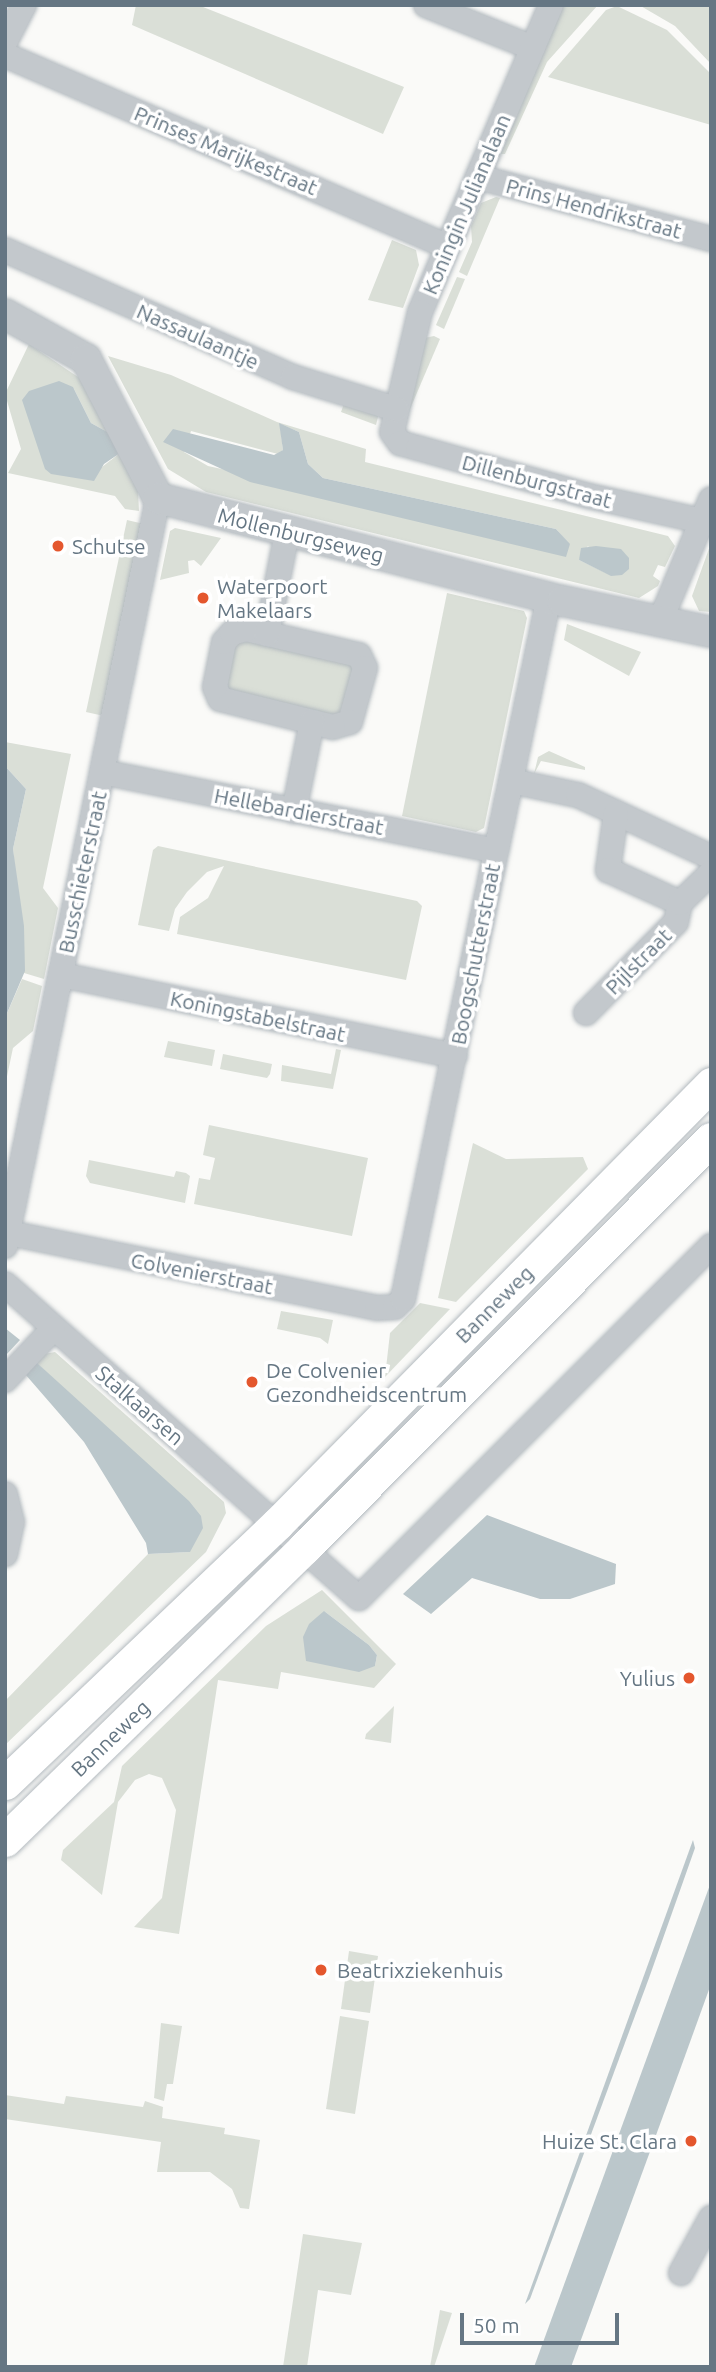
<!DOCTYPE html>
<html>
<head>
<meta charset="utf-8">
<style>
	body { margin:0 }
	#map { position:relative; width:716px; height:2372px; overflow:hidden; background:#fafaf8; font-family:Ubuntu,sans-serif }
	div>[style] { position:absolute }
	.green>* { inset:0; background:#dadfd7 }
	.water>* { inset:0; background:#bbc7cb }
	.roads { filter:drop-shadow(0 0 2px #b3babf) drop-shadow(0 0 2px #b3babf) }
	.minor>* { height:24px; margin:-12px; padding:0 12px; transform-origin:12px; border-radius:12px; background:#c3c8cc }
	.tertiary>* { height:30px; margin:-15px; padding:0 15px; transform-origin:15px; border-radius:15px; background:#c3c8cc }
	.secondary>* { height:33px; margin:-16.5px; padding:0 16.5px; transform-origin:16.5px; border-radius:16.5px; background:#fff }
	.dots>* { width:19px; height:19px; translate:-50% -50%; box-sizing:border-box; border:4px solid #fff; border-radius:50% }
	span { translate:-50% -50%; white-space:nowrap; text-align:center; line-height:1.15; -webkit-text-stroke:7px #fff; paint-order:stroke }
	.street-label { font-size:21px; color:#657683 }
	.poi-label { font-size:21px; color:#657683 }
	.left { translate:0 -50%; text-align:left }
	.right { translate:-100% -50%; text-align:right }
	.frame { position:absolute; inset:0; border:7px solid #657683; pointer-events:none }
	.scale { position:absolute; left:460px; top:2313px; width:159px; height:32px; box-sizing:border-box; border:4px solid #657683; border-top:0; padding-left:9px; font-size:21px; line-height:24px; white-space:nowrap; color:#657683; -webkit-text-stroke:5px #fff; paint-order:stroke }
</style>
</head>
<body>
<div id="map">
	<div class="green">
		<div style="clip-path:polygon(136px 5px,198px 5px,404px 87px,383px 134px,132px 25px)"></div>
		<div style="clip-path:polygon(563px 5px,598px 5px,547px 62px,505px 154px,499px 154px)"></div>
		<div style="clip-path:polygon(639px 5px,711px 5px,711px 64px,675px 26px)"></div>
		<div style="clip-path:polygon(617px 6px,667px 30px,711px 74px,711px 125px,548px 77px,606px 10px)"></div>
		<div style="clip-path:polygon(496px 197px,500px 198px,467px 276px,459px 272px,472px 242px,471px 226px,481px 203px)"></div>
		<div style="clip-path:polygon(392px 240px,416px 250px,419px 265px,403px 308px,368px 300px)"></div>
		<div style="clip-path:polygon(457px 277px,465px 279px,444px 329px,436px 325px)"></div>
		<div style="clip-path:polygon(434px 336px,440px 339px,407px 416px,424px 338px)"></div>
		<div style="clip-path:polygon(29px 344px,81px 379px,111px 434px,91px 423px,73px 387px,102px 467px,120px 453px,138px 491px,139px 511px,125px 509px,115px 496px,8px 473px,21px 449px,5px 394px)"></div>
		<div style="clip-path:polygon(evenodd,108px 356px,171px 375px,277px 422px,366px 449px,365px 462px,668px 536px,675px 546px,665px 567px,658px 565px,653px 576px,660px 581px,658px 586px,639px 598px,206px 492px,168px 469px,108px 356px,280px 424px,299px 432px,308px 464px,323px 478px,556px 529px,570px 545px,208px 466px,184px 452px,191px 431px,278px 454px,283px 450px,280px 424px,108px 356px,588px 546px,606px 573px,579px 560px,588px 546px)"></div>
		<div style="clip-path:polygon(345px 401px,379px 413px,376px 425px,341px 412px)"></div>
		<div style="clip-path:polygon(127px 520px,144px 524px,104px 716px,86px 712px)"></div>
		<div style="clip-path:polygon(175px 528px,221px 538px,201px 566px,194px 560px,188px 561px,189px 573px,160px 580px,170px 531px)"></div>
		<div style="clip-path:polygon(711px 543px,711px 612px,699px 611px,692px 596px)"></div>
		<div style="clip-path:polygon(447px 593px,524px 611px,527px 618px,484px 828px,476px 832px,402px 816px)"></div>
		<div style="clip-path:polygon(567px 624px,641px 652px,629px 676px,564px 640px)"></div>
		<div style="clip-path:polygon(241px 639px,354px 666px,340px 717px,231px 696px,225px 679px,231px 649px)"></div>
		<div style="clip-path:polygon(5px 742px,71px 754px,43px 888px,58px 908px,44px 979px,24px 973px,13px 849px,26px 789px,5px 766px)"></div>
		<div style="clip-path:polygon(549px 751px,585px 767px,585px 770px,541px 761px,534px 774px,538px 757px)"></div>
		<div style="clip-path:polygon(158px 846px,417px 901px,422px 906px,406px 980px,177px 934px,180px 917px,208px 898px,224px 866px,207px 872px,187px 892px,175px 909px,169px 931px,138px 925px,153px 850px)"></div>
		<div style="clip-path:polygon(22px 979px,42px 986px,33px 1031px,13px 1048px,5px 1086px,5px 1018px)"></div>
		<div style="clip-path:polygon(168px 1041px,215px 1050px,212px 1066px,164px 1057px)"></div>
		<div style="clip-path:polygon(336px 1049px,341px 1050px,333px 1089px,281px 1081px,282px 1065px,331px 1074px)"></div>
		<div style="clip-path:polygon(223px 1054px,272px 1064px,270px 1074px,267px 1078px,220px 1069px)"></div>
		<div style="clip-path:polygon(209px 1125px,368px 1158px,352px 1236px,194px 1204px,199px 1178px,210px 1180px,215px 1158px,203px 1155px)"></div>
		<div style="clip-path:polygon(473px 1143px,506px 1159px,583px 1157px,588px 1169px,456px 1302px,438px 1298px)"></div>
		<div style="clip-path:polygon(89px 1160px,174px 1177px,176px 1171px,186px 1173px,190px 1176px,185px 1203px,90px 1183px,86px 1176px)"></div>
		<div style="clip-path:polygon(420px 1303px,450px 1309px,385px 1377px,390px 1333px)"></div>
		<div style="clip-path:polygon(281px 1311px,333px 1320px,328px 1344px,320px 1338px,277px 1329px)"></div>
		<div style="clip-path:polygon(55px 1352px,224px 1502px,226px 1513px,206px 1552px,5px 1745px,5px 1701px,148px 1554px,190px 1552px,71px 1396px,36px 1362px,44px 1354px)"></div>
		<div style="clip-path:polygon(evenodd,322px 1590px,396px 1664px,374px 1688px,281px 1672px,278px 1689px,218px 1680px,179px 1934px,134px 1927px,162px 1898px,176px 1810px,162px 1778px,149px 1774px,135px 1780px,118px 1802px,102px 1895px,61px 1860px,63px 1850px,114px 1802px,122px 1766px,266px 1626px,322px 1590px,324px 1611px,369px 1645px,377px 1655px,375px 1666px,324px 1611px)"></div>
		<div style="clip-path:polygon(394px 1706px,391px 1743px,365px 1739px,366px 1734px)"></div>
		<div style="clip-path:polygon(349px 1951px,378px 1956px,370px 2013px,341px 2009px)"></div>
		<div style="clip-path:polygon(340px 2016px,369px 2021px,355px 2114px,326px 2109px)"></div>
		<div style="clip-path:polygon(161px 2023px,182px 2026px,173px 2084px,167px 2084px,164px 2101px,154px 2098px)"></div>
		<div style="clip-path:polygon(5px 2095px,64px 2104px,66px 2096px,143px 2107px,145px 2101px,163px 2107px,162px 2118px,225px 2128px,224px 2134px,260px 2140px,249px 2209px,240px 2208px,232px 2189px,210px 2172px,157px 2172px,161px 2142px,5px 2119px)"></div>
		<div style="clip-path:polygon(303px 2234px,362px 2243px,351px 2295px,318px 2290px,307px 2367px,283px 2367px)"></div>
		<div style="clip-path:polygon(440px 2310px,452px 2313px,434px 2367px,430px 2367px)"></div>
	</div>
	<div class="water">
		<div style="clip-path:polygon(59px 381px,73px 387px,91px 423px,111px 434px,120px 453px,104px 464px,94px 481px,51px 474px,45px 469px,22px 400px,29px 391px)"></div>
		<div style="clip-path:polygon(279px 423px,299px 432px,308px 464px,323px 478px,556px 529px,570px 544px,566px 557px,250px 482px,163px 442px,173px 429px,274px 455px,283px 450px)"></div>
		<div style="clip-path:polygon(596px 546px,621px 549px,629px 558px,629px 569px,622px 575px,611px 576px,579px 560px,581px 548px)"></div>
		<div style="clip-path:polygon(5px 766px,26px 789px,13px 849px,24px 926px,25px 971px,5px 1018px)"></div>
		<div style="clip-path:polygon(5px 1328px,20px 1340px,6px 1355px,5px 1354px)"></div>
		<div style="clip-path:polygon(36px 1362px,189px 1501px,201px 1516px,203px 1528px,190px 1552px,148px 1554px,146px 1543px,84px 1442px,25px 1374px)"></div>
		<div style="clip-path:polygon(487px 1515px,616px 1564px,615px 1584px,570px 1599px,540px 1599px,472px 1578px,431px 1614px,403px 1594px)"></div>
		<div style="clip-path:polygon(324px 1611px,369px 1645px,377px 1655px,375px 1666px,359px 1672px,306px 1661px,303px 1637px,309px 1624px)"></div>
		<div style="clip-path:polygon(693px 1840px,695px 1848px,649px 1978px,530px 2299px,525px 2304px)"></div>
		<div style="clip-path:polygon(711px 1882px,711px 1984px,681px 2067px,571px 2367px,534px 2367px)"></div>
	</div>
	<div class="roads">
		<div class="minor">
			<div style="left:426px;top:5px;width:115px;rotate:21.9deg"></div>
			<div style="left:551px;top:5px;width:334px;rotate:113.1deg"></div>
			<div style="left:420px;top:312px;width:123px;rotate:103.1deg"></div>
			<div style="left:392px;top:432px;width:14px;rotate:54deg"></div>
			<div style="left:400px;top:443px;width:19px;rotate:16deg"></div>
			<div style="left:418px;top:448px;width:178px;rotate:15.7deg"></div>
			<div style="left:589px;top:496px;width:125px;rotate:12.5deg"></div>
			<div style="left:5px;top:42px;width:42px;rotate:-62.8deg"></div>
			<div style="left:5px;top:55px;width:482px;rotate:23.4deg"></div>
			<div style="left:478px;top:177px;width:241px;rotate:14.9deg"></div>
			<div style="left:5px;top:250px;width:315px;rotate:23.8deg"></div>
			<div style="left:293px;top:377px;width:108px;rotate:17.3deg"></div>
			<div style="left:659px;top:624px;width:135px;rotate:-67.4deg"></div>
			<div style="left:246px;top:629px;width:116px;rotate:13deg"></div>
			<div style="left:359px;top:655px;width:14px;rotate:65deg"></div>
			<div style="left:365px;top:668px;width:56px;rotate:105.5deg"></div>
			<div style="left:350px;top:722px;width:18px;rotate:164deg"></div>
			<div style="left:333px;top:727px;width:116px;rotate:-166.1deg"></div>
			<div style="left:220px;top:699px;width:13px;rotate:-113deg"></div>
			<div style="left:215px;top:687px;width:46px;rotate:-78.7deg"></div>
			<div style="left:224px;top:642px;width:12px;rotate:-48deg"></div>
			<div style="left:232px;top:633px;width:15px;rotate:-16deg"></div>
			<div style="left:267px;top:634px;width:103px;rotate:-78.8deg"></div>
			<div style="left:102px;top:772px;width:402px;rotate:11.3deg"></div>
			<div style="left:511px;top:781px;width:68px;rotate:11.8deg"></div>
			<div style="left:578px;top:795px;width:147px;rotate:25deg"></div>
			<div style="left:294px;top:811px;width:91px;rotate:-78.6deg"></div>
			<div style="left:616px;top:813px;width:58px;rotate:98deg"></div>
			<div style="left:608px;top:870px;width:79px;rotate:24.6deg"></div>
			<div style="left:61px;top:975px;width:402px;rotate:11.6deg"></div>
			<div style="left:586px;top:1013px;width:128px;rotate:-45.3deg"></div>
			<div style="left:676px;top:922px;width:19px;rotate:-78deg"></div>
			<div style="left:680px;top:903px;width:43px;rotate:-44.1deg"></div>
			<div style="left:9px;top:1233px;width:376px;rotate:11.5deg"></div>
			<div style="left:377px;top:1308px;width:18px;rotate:-3deg"></div>
			<div style="left:395px;top:1307px;width:11px;rotate:-45deg"></div>
			<div style="left:403px;top:1299px;width:717px;rotate:-78.25deg"></div>
			<div style="left:5px;top:1246px;width:763px;rotate:-78.44deg"></div>
			<div style="left:5px;top:1284px;width:473px;rotate:41.6deg"></div>
			<div style="left:359px;top:1598px;width:498px;rotate:-45deg"></div>
			<div style="left:5px;top:1380px;width:70px;rotate:-46.7deg"></div>
			<div style="left:5px;top:1494px;width:29px;rotate:76deg"></div>
			<div style="left:12px;top:1522px;width:33px;rotate:102deg"></div>
			<div style="left:681px;top:2273px;width:63px;rotate:-61.4deg"></div>
		</div>
		<div class="tertiary">
			<div style="left:5px;top:314px;width:93px;rotate:29.1deg"></div>
			<div style="left:86px;top:359px;width:157px;rotate:62.6deg"></div>
			<div style="left:158px;top:498px;width:418px;rotate:14.3deg"></div>
			<div style="left:563px;top:601px;width:151px;rotate:11.8deg"></div>
		</div>
		<div class="secondary">
			<div style="left:5px;top:1783px;width:376px;rotate:-43.6deg"></div>
			<div style="left:277px;top:1524px;width:618px;rotate:-45.39deg"></div>
			<div style="left:5px;top:1840px;width:418px;rotate:-44.3deg"></div>
			<div style="left:304px;top:1548px;width:577px;rotate:-45.14deg"></div>
		</div>
	</div>
	<div class="dots">
		<div style="left:58px;top:546px;background:#e4572e"></div>
		<div style="left:203px;top:598px;background:#e4572e"></div>
		<div style="left:252px;top:1382px;background:#e4572e"></div>
		<div style="left:689px;top:1678px;background:#e4572e"></div>
		<div style="left:321px;top:1970px;background:#e4572e"></div>
		<div style="left:691px;top:2141px;background:#e4572e"></div>
	</div>
	<div class="street-label">
		<span style="left:226px;top:150px;rotate:23deg">Prinses Marijkestraat</span>
		<span style="left:466px;top:204px;rotate:-67deg">Koningin Julianalaan</span>
		<span style="left:594px;top:208px;rotate:15deg">Prins Hendrikstraat</span>
		<span style="left:198px;top:336px;rotate:24deg">Nassaulaantje</span>
		<span style="left:537px;top:481px;rotate:15deg">Dillenburgstraat</span>
		<span style="left:301px;top:535px;rotate:14deg">Mollenburgseweg</span>
		<span style="left:299px;top:811px;rotate:11deg">Hellebardierstraat</span>
		<span style="left:82px;top:872px;rotate:-78deg">Busschieterstraat</span>
		<span style="left:475px;top:954px;rotate:-79deg">Boogschutterstraat</span>
		<span style="left:638px;top:961px;rotate:-45deg">Pijlstraat</span>
		<span style="left:258px;top:1016px;rotate:12deg">Koningstabelstraat</span>
		<span style="left:202px;top:1273px;rotate:11deg">Colvenierstraat</span>
		<span style="left:494px;top:1304px;rotate:-45deg">Banneweg</span>
		<span style="left:140px;top:1405px;rotate:41deg">Stalkaarsen</span>
		<span style="left:110px;top:1738px;rotate:-44deg">Banneweg</span>
	</div>
	<div class="poi-label">
		<span class="left" style="left:72px;top:546px">Schutse</span>
		<span class="left" style="left:217px;top:598px">Waterpoort<br>Makelaars</span>
		<span class="left" style="left:266px;top:1382px">De Colvenier<br>Gezondheidscentrum</span>
		<span class="right" style="left:675px;top:1678px">Yulius</span>
		<span class="left" style="left:337px;top:1970px">Beatrixziekenhuis</span>
		<span class="right" style="left:677px;top:2141px">Huize St. Clara</span>
	</div>
	<div class="frame"></div>
	<div class="scale">50 m</div>
</div>
</body>
</html>
